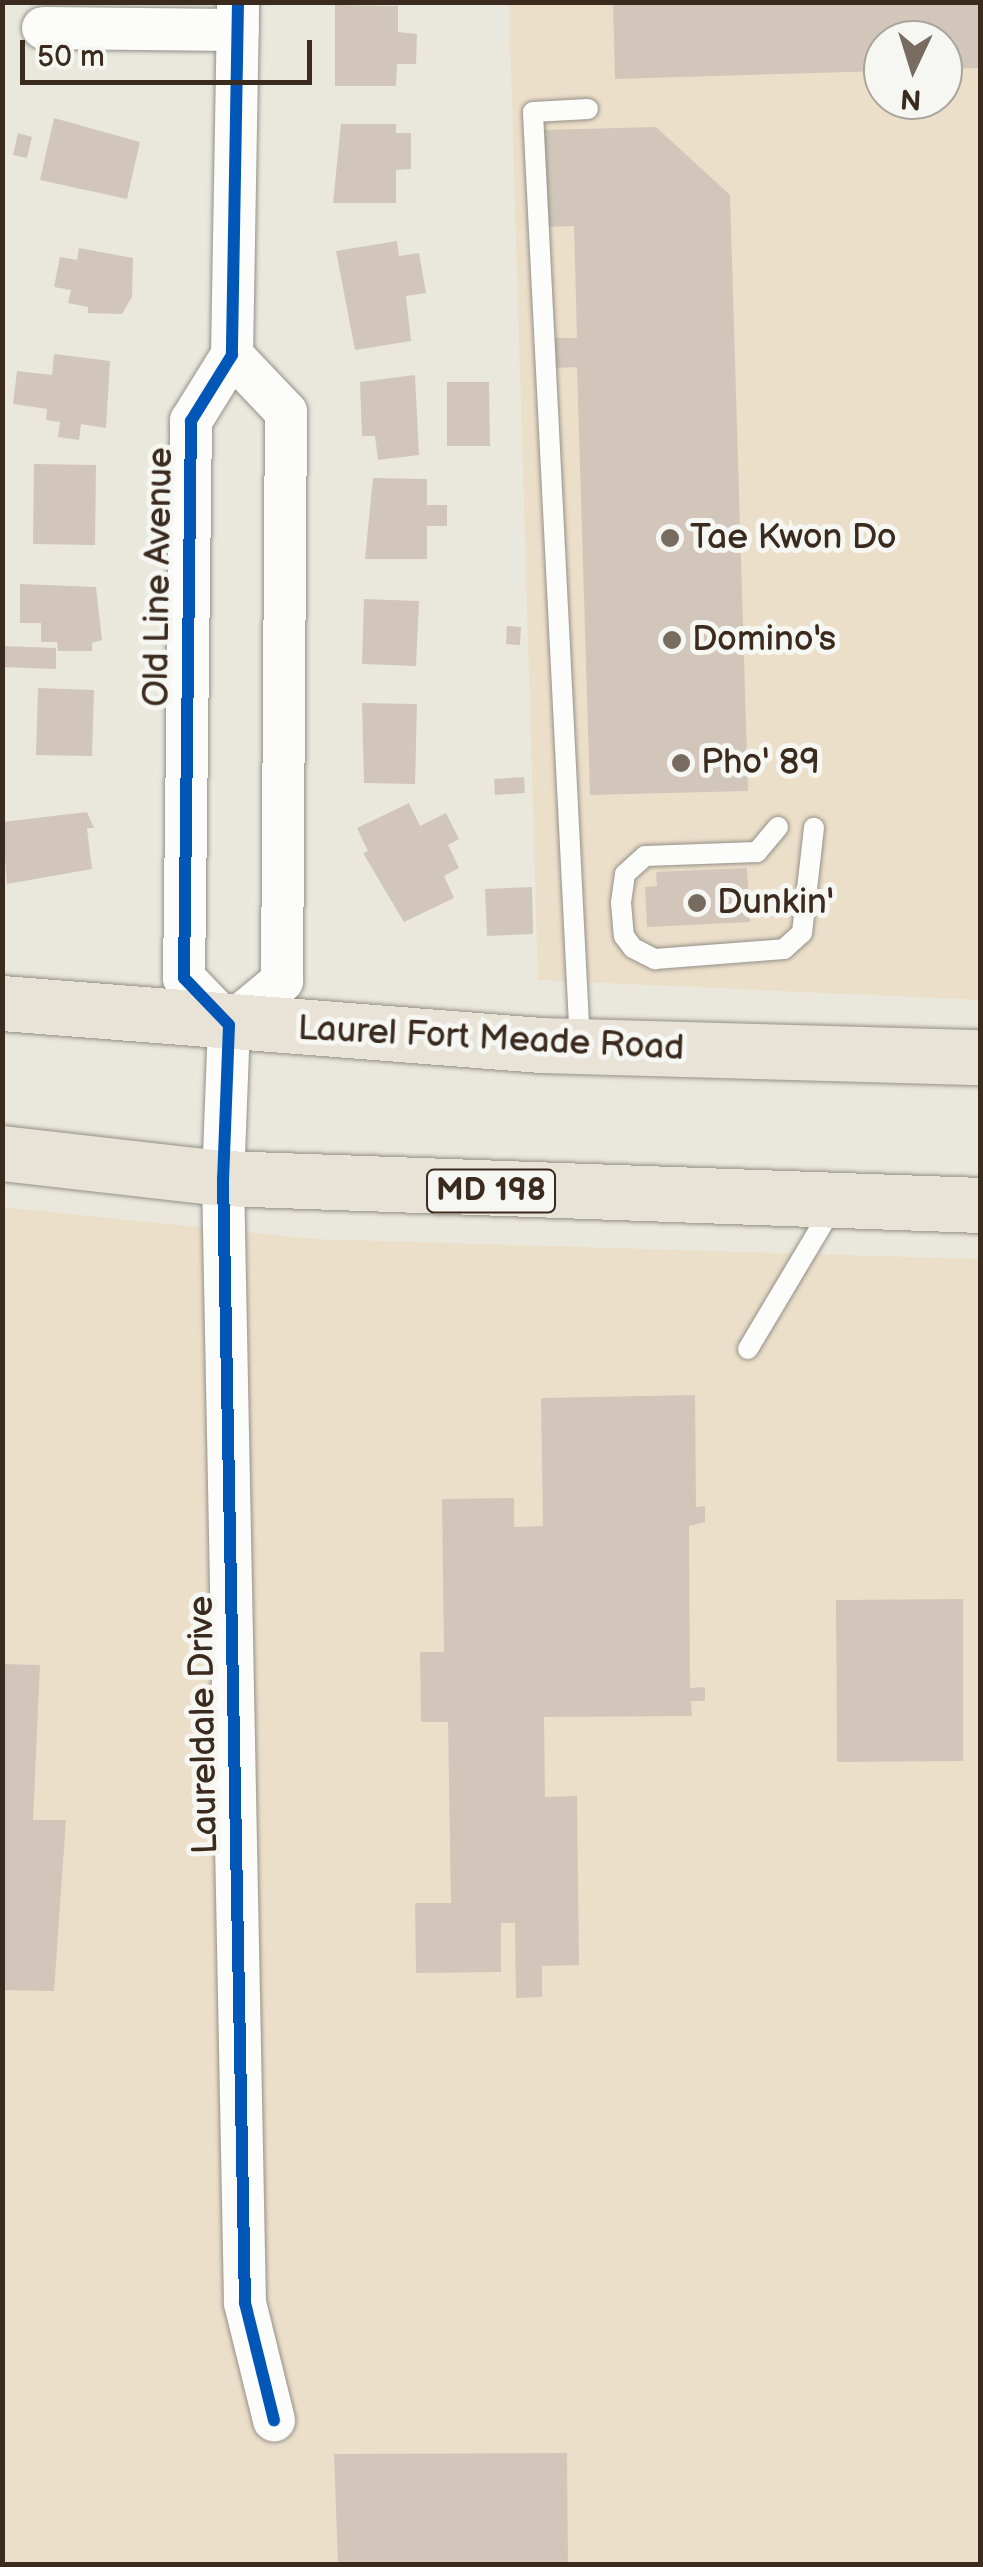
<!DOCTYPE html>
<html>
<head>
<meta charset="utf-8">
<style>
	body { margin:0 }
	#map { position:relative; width:983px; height:2567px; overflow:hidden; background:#eae8dd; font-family:"Balsamiq Sans",sans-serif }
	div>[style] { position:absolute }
	.built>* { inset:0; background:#ecdfca }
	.building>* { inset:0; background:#d1c6b9 }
	.roads { filter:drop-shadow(0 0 2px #949088) drop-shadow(0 0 2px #949088) }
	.lane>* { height:20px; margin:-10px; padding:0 10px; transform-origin:10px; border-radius:10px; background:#fcfcfa }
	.street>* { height:42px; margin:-21px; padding:0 21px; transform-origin:21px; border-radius:21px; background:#fcfcfa }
	.primary>* { height:55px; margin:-27.5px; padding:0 27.5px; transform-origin:27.5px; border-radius:27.5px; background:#e9e3d7 }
	.cycleway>* { height:12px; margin:-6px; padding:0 6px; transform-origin:6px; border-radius:6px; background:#0057b8 }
	.dots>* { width:28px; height:28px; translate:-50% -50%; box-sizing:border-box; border:5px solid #f6f6f2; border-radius:50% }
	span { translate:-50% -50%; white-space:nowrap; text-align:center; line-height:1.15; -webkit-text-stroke:10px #f6f6f2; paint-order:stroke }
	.shield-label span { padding:2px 8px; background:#f6f6f2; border:2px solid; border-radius:8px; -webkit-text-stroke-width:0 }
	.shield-label { font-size:32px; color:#3b2a1e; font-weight:700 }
	.poi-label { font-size:35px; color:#3b2a1e }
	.left { translate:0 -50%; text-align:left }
	.street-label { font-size:35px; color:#3b2a1e }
	.frame { position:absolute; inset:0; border:5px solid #3b2a1e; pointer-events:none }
	.north { position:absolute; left:863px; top:20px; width:100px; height:100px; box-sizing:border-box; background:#f6f6f2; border:2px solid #aba49d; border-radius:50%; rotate:184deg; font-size:28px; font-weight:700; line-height:40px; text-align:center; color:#3b2a1e }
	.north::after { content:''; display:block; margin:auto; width:35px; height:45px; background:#786c61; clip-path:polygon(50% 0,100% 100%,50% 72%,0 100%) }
	.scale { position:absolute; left:20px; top:40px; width:292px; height:45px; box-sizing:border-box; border:5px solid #3b2a1e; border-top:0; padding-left:12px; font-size:30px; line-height:35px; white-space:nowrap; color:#3b2a1e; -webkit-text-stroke:8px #f6f6f2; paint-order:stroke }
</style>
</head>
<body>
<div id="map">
	<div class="built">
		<div style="clip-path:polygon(evenodd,509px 3px,980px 3px,980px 1000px,538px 980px,509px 3px,883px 40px,943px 40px,943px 100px,883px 100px,883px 40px)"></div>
		<div style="clip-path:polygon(3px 1207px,315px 1239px,980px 1259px,980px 2564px,3px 2564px)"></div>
	</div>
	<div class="building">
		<div style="clip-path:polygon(613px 2px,980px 2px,980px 68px,943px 69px,943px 40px,883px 40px,883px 71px,615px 79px)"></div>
		<div style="clip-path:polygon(335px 5px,398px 6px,398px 32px,417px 34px,416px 64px,397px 64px,396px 86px,335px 86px)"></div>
		<div style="clip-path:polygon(54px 118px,140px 142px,127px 199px,40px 180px)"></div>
		<div style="clip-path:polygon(341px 124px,396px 124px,396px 133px,411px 133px,411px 169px,396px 170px,396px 203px,333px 203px)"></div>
		<div style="clip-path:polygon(656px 127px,730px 195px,748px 791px,590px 795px,577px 367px,556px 368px,555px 338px,577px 338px,574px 226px,545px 227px,542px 130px)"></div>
		<div style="clip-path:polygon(18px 133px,32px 137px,27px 158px,13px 155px)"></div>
		<div style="clip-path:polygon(397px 241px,399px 256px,419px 253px,426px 293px,406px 296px,411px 341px,355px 350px,336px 251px)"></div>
		<div style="clip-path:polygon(79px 248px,133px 258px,132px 297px,122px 314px,88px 313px,88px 307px,68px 303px,71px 290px,54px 287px,60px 257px,77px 260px)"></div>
		<div style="clip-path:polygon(54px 354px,110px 361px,106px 428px,81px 424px,79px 440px,58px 437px,60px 422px,46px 420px,47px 409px,13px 404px,17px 371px,52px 375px)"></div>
		<div style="clip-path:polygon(415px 375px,419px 455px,378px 460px,375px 436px,362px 436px,360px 382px)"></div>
		<div style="clip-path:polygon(447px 382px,489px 382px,490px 446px,447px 446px)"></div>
		<div style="clip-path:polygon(34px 464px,96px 465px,95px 545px,33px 544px)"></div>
		<div style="clip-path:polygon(373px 478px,427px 479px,427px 505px,447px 505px,447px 526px,427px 526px,427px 559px,365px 559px)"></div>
		<div style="clip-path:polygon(20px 584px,96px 587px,102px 640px,92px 643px,92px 651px,58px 651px,57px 642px,41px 642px,41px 623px,20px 623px)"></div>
		<div style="clip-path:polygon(364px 599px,419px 601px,416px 666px,362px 664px)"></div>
		<div style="clip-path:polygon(507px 626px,521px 627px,520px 645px,506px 644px)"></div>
		<div style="clip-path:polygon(2px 646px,56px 648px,56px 669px,2px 667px)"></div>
		<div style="clip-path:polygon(38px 688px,94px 690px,92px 756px,36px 755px)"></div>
		<div style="clip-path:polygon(362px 703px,417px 704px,415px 784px,364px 783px)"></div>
		<div style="clip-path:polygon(524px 777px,525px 793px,495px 795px,494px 779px)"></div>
		<div style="clip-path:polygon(409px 803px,420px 826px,446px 813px,459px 839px,448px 845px,459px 868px,444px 876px,454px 898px,404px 922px,363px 853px,368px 851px,357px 828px)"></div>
		<div style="clip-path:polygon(87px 812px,94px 828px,87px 828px,92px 869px,7px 884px,2px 822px)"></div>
		<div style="clip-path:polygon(747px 868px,750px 922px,647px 927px,645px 887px,657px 886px,656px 872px)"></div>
		<div style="clip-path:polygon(532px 887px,533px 934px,487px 936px,485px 889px)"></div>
		<div style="clip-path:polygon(695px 1395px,696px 1507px,705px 1506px,705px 1522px,689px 1526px,690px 1688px,705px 1687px,705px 1701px,691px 1701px,692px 1716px,544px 1717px,545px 1797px,577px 1796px,579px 1965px,542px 1966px,542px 1997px,516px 1998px,515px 1923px,501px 1923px,501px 1972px,416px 1973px,415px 1903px,451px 1903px,448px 1722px,421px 1722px,420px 1652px,444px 1652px,442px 1499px,514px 1498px,514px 1527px,543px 1526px,541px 1398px)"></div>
		<div style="clip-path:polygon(963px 1599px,963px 1761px,837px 1762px,836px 1600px)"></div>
		<div style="clip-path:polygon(2px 1664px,40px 1665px,33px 1820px,66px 1820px,54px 1991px,2px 1990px)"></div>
		<div style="clip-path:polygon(567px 2453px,568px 2564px,338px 2564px,334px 2454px)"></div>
	</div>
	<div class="roads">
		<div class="lane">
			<div style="left:778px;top:827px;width:33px;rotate:130deg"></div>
			<div style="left:757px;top:852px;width:112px;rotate:178deg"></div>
			<div style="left:645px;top:856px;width:27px;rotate:138deg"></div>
			<div style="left:625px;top:874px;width:29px;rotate:98deg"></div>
			<div style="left:621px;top:903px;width:33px;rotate:85deg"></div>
			<div style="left:624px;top:936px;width:15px;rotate:53deg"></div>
			<div style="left:633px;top:948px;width:25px;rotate:27deg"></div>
			<div style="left:655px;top:959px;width:129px;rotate:-4.4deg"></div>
			<div style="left:784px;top:949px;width:24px;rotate:-42deg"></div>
			<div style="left:802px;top:933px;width:106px;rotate:-83.5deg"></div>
			<div style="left:580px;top:1044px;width:933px;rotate:-92.89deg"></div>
			<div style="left:533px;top:112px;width:55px;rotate:-3.1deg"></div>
			<div style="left:748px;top:1349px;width:168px;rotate:-59.2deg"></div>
		</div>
		<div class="street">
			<div style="left:43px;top:28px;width:195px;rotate:0.6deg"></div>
			<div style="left:229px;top:1025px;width:153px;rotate:92.2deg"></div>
			<div style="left:223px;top:1178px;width:1125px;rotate:88.88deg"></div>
			<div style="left:245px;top:2303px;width:121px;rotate:76.1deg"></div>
			<div style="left:229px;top:1025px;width:65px;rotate:-133.8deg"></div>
			<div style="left:184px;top:978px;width:557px;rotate:-89.28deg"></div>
			<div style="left:191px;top:421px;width:78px;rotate:-58.2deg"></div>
			<div style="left:232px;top:355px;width:353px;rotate:-89deg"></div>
			<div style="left:229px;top:1025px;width:69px;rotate:-39.7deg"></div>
			<div style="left:282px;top:981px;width:569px;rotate:-89.6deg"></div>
			<div style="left:286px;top:412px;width:79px;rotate:-133.5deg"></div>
		</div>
		<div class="primary">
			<div style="left:2px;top:1003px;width:541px;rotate:4.46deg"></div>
			<div style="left:541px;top:1045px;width:439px;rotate:1.6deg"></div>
			<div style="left:2px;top:1153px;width:222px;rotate:6.5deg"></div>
			<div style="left:223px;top:1178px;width:757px;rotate:2.04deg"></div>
		</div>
	</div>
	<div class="cycleway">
		<div style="left:238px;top:2px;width:353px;rotate:91deg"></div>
		<div style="left:232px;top:355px;width:78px;rotate:121.8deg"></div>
		<div style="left:191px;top:421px;width:557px;rotate:90.72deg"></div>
		<div style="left:184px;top:978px;width:65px;rotate:46.2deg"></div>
		<div style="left:229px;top:1025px;width:153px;rotate:92.2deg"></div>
		<div style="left:223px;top:1178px;width:1125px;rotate:88.88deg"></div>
		<div style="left:245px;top:2303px;width:121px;rotate:76.1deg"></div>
	</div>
	<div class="dots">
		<div style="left:670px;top:538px;background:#786c61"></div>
		<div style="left:672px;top:640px;background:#786c61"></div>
		<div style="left:681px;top:763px;background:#786c61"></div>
		<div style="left:697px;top:903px;background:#786c61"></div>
	</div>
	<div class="shield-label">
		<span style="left:491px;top:1191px">MD 198</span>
	</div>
	<div class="poi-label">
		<span class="left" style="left:690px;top:538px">Tae Kwon Do</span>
		<span class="left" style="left:692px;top:640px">Domino's</span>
		<span class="left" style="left:701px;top:763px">Pho' 89</span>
		<span class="left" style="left:717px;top:903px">Dunkin'</span>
	</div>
	<div class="street-label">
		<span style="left:159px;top:577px;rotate:-89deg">Old Line Avenue</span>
		<span style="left:491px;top:1039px;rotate:3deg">Laurel Fort Meade Road</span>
		<span style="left:204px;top:1725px;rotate:-91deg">Laureldale Drive</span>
	</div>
	<div class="frame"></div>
	<div class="north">N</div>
	<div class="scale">50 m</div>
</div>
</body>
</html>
